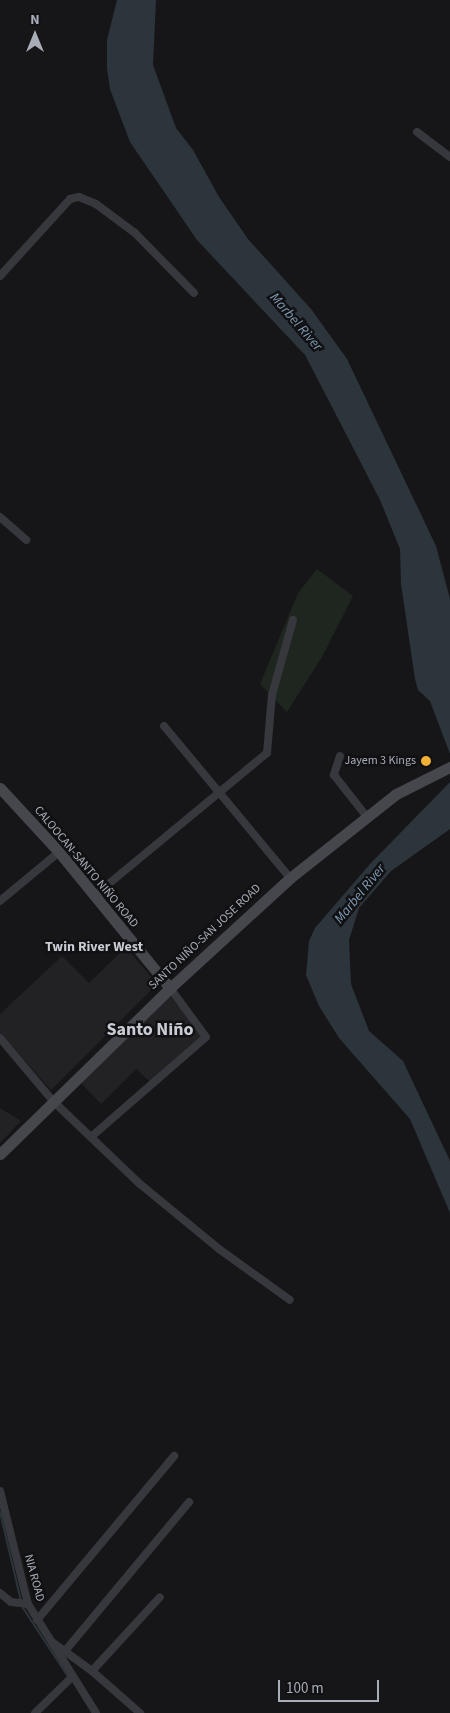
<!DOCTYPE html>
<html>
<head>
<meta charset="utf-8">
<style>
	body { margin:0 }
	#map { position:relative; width:450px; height:1713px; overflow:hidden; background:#161618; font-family:"Source Sans 3",sans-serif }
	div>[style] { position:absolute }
	.built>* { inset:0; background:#222225 }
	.green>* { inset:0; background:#1e261f }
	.water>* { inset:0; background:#2c353c }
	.stream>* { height:2px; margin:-1px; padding:0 1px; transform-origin:1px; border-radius:1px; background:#2c353c }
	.street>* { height:8px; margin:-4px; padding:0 4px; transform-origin:4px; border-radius:4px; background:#37383d }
	.secondary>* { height:11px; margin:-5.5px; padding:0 5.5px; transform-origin:5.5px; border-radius:5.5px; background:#45474d }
	.dots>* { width:14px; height:14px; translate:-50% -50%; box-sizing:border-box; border:2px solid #111113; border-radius:50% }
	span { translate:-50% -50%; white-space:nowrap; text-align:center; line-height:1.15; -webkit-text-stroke:5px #111113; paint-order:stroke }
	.poi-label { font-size:12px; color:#a8adb8 }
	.right { translate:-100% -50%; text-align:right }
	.street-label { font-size:12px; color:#a8adb8 }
	.water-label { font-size:14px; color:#7f9bb3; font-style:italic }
	.neighbourhood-label { font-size:14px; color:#c9ccd4; font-weight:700 }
	.district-label { font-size:18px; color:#c9ccd4; font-weight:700 }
	.north { position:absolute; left:10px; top:10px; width:50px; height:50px; -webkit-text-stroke:4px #111113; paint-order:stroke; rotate:0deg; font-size:14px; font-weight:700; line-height:20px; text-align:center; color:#a8adb8 }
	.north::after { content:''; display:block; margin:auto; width:18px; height:22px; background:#a8adb8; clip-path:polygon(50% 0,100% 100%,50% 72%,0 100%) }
	.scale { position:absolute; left:278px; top:1680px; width:101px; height:22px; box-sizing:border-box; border:2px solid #a8adb8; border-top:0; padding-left:6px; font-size:15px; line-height:18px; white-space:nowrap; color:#a8adb8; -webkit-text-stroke:4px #111113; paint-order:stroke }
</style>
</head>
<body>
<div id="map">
	<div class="built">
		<div style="clip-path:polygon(126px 947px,157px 984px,51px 1090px,0 1033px,0 1014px,62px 956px,89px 983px)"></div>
		<div style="clip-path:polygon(169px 995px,202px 1035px,150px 1082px,136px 1069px,101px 1104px,81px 1083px)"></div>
		<div style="clip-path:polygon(0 1108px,21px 1121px,0 1143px)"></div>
	</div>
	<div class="green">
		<div style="clip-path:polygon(317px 569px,353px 596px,322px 657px,287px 712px,260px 684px,298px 593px)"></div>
	</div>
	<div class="water">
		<div style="clip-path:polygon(117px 0,156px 0,153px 65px,176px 128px,193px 150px,219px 197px,248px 239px,311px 309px,347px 359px,436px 546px,450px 599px,450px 754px,430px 701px,418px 690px,415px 679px,401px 584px,400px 549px,380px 500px,316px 376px,305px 355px,197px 240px,130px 142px,110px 89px,107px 69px,107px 40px)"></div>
		<div style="clip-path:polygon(450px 782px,450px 829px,391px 871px,359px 908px,349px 940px,351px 984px,369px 1031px,403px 1061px,450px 1161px,450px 1213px,410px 1119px,339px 1038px,319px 1006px,306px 975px,309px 941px,315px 928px,370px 864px)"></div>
	</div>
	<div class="stream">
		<div style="left:0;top:1512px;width:91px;rotate:76.7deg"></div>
		<div style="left:23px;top:1608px;width:84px;rotate:56.7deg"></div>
	</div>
	<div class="street">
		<div style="left:417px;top:132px;width:41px;rotate:37.1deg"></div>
		<div style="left:0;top:276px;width:104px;rotate:-47.7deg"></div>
		<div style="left:70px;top:199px;width:9px;rotate:-13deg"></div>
		<div style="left:79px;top:197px;width:18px;rotate:22deg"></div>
		<div style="left:96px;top:204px;width:49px;rotate:36.6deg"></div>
		<div style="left:135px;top:233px;width:84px;rotate:45.5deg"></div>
		<div style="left:0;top:517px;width:35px;rotate:41deg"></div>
		<div style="left:164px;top:726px;width:197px;rotate:50.3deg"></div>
		<div style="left:340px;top:756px;width:20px;rotate:108deg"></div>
		<div style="left:334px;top:775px;width:53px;rotate:51.8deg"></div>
		<div style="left:94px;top:896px;width:224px;rotate:-39.6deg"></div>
		<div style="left:267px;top:753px;width:58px;rotate:-85.1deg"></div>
		<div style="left:272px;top:695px;width:78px;rotate:-74.4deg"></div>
		<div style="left:0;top:901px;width:77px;rotate:-39.7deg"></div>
		<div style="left:0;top:1038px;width:82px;rotate:49.9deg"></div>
		<div style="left:53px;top:1101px;width:120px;rotate:43.7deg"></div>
		<div style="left:140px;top:1184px;width:102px;rotate:39.4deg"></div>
		<div style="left:219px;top:1249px;width:87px;rotate:35.7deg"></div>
		<div style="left:91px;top:1137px;width:152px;rotate:-41deg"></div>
		<div style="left:206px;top:1037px;width:61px;rotate:-126.3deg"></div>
		<div style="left:0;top:1491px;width:116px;rotate:76.1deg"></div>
		<div style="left:28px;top:1604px;width:128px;rotate:58deg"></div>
		<div style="left:0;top:1593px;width:14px;rotate:39deg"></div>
		<div style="left:11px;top:1602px;width:17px;rotate:7deg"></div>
		<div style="left:37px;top:1620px;width:214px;rotate:-50.1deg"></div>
		<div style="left:52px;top:1642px;width:49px;rotate:35.9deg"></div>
		<div style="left:92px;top:1671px;width:64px;rotate:41.2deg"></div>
		<div style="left:65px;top:1651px;width:194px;rotate:-50.2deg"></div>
		<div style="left:92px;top:1671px;width:100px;rotate:-47.4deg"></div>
		<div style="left:35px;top:1713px;width:52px;rotate:-44.2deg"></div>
	</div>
	<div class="secondary">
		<div style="left:0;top:788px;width:87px;rotate:47.3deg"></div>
		<div style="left:59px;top:852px;width:176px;rotate:50.8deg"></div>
		<div style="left:0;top:1154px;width:238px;rotate:-44.3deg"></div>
		<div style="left:170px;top:988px;width:163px;rotate:-42.5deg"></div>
		<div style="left:290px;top:878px;width:135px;rotate:-38.4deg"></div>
		<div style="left:396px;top:794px;width:60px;rotate:-26.6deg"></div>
	</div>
	<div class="dots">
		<div style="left:426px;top:761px;background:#f2b134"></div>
	</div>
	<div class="poi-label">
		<span class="right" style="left:416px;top:761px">Jayem 3 Kings</span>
	</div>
	<div class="street-label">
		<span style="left:86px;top:867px;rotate:50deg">CALOOCAN-SANTO NIÑO ROAD</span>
		<span style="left:205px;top:937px;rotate:-43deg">SANTO NIÑO-SAN JOSE ROAD</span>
		<span style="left:34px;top:1578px;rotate:75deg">NIA ROAD</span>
	</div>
	<div class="water-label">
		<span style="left:296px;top:322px;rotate:49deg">Marbel River</span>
		<span style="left:360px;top:894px;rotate:-51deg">Marbel River</span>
	</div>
	<div class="neighbourhood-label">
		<span style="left:94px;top:947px">Twin River West</span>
	</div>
	<div class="district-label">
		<span style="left:150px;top:1030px">Santo Niño</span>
	</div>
	<div class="north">N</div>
	<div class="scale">100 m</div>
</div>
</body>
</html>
